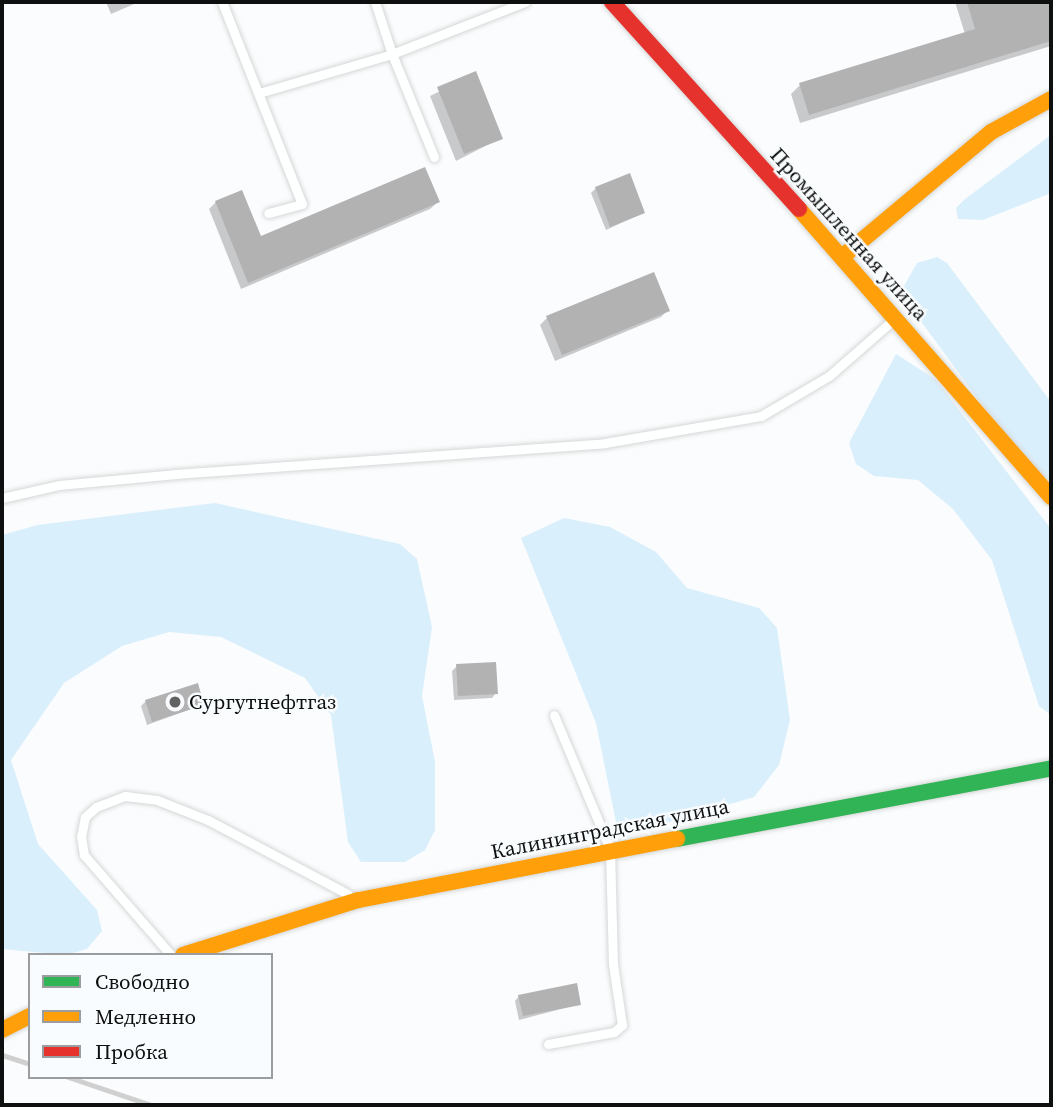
<!DOCTYPE html>
<html>
<head>
<meta charset="utf-8">
<style>
	body { margin:0 }
	#map { position:relative; width:1053px; height:1107px; overflow:hidden; background:#fafcfd; font-family:"Source Serif 4",serif }
	div>[style] { position:absolute }
	.green>* { inset:0; background:#daeffc }
	.shadow>* { inset:0; background:#0003 }
	.building>* { inset:0; background:#b2b2b3 }
	.roads { filter:drop-shadow(0 0 2px #d6d7d7) drop-shadow(0 0 2px #d6d7d7) }
	.lane>* { height:9px; margin:-4.5px; padding:0 4.5px; transform-origin:4.5px; border-radius:4.5px; background:#feffff }
	.fast>* { height:16px; margin:-8px; padding:0 8px; transform-origin:8px; border-radius:8px; background:#30b455 }
	.slow>* { height:16px; margin:-8px; padding:0 8px; transform-origin:8px; border-radius:8px; background:#ff9f0a }
	.jam>* { height:16px; margin:-8px; padding:0 8px; transform-origin:8px; border-radius:8px; background:#e5322d }
	.rail>* { height:5px; margin:-2.5px; padding:0 2.5px; transform-origin:2.5px; border-radius:2.5px; background:#d0d0d0 }
	.dots>* { width:19px; height:19px; translate:-50% -50%; box-sizing:border-box; border:4px solid #f9fcfe; border-radius:50% }
	span { translate:-50% -50%; white-space:nowrap; text-align:center; line-height:1.15; -webkit-text-stroke:5px #f9fcfe; paint-order:stroke }
	.street-label { font-size:21px; color:#0e0f0f }
	.poi-label { font-size:21px; color:#0e0f0f }
	.left { translate:0 -50%; text-align:left }
	.frame { position:absolute; inset:0; border:4px solid #0e0f0f; pointer-events:none }
	.legend { position:absolute; left:28px; top:953px; width:245px; height:126px; box-sizing:border-box; background:#f9fcfe; border:2px solid #9b9d9e; margin:0; padding:9px 12px; list-style:none; font-size:21px; color:#0e0f0f }
	.legend li { display:flex; align-items:center; gap:14px; height:35px }
	.legend b { width:35px; border:2px solid #9b9d9e }
</style>
</head>
<body>
<div id="map">
	<div class="green">
		<div style="clip-path:polygon(1051px 135px,1051px 193px,983px 220px,958px 219px,956px 208px,965px 199px)"></div>
		<div style="clip-path:polygon(937px 257px,947px 263px,1051px 402px,1051px 488px,984px 407px,900px 293px,917px 263px)"></div>
		<div style="clip-path:polygon(896px 354px,935px 379px,1051px 529px,1051px 715px,1039px 706px,992px 560px,953px 509px,918px 480px,874px 476px,856px 464px,849px 443px)"></div>
		<div style="clip-path:polygon(215px 503px,400px 544px,417px 559px,432px 627px,422px 696px,435px 762px,435px 830px,425px 850px,405px 862px,361px 862px,348px 842px,331px 715px,305px 678px,221px 637px,169px 632px,122px 646px,64px 683px,11px 760px,38px 844px,97px 910px,102px 931px,87px 949px,66px 955px,2px 949px,2px 535px,38px 525px)"></div>
		<div style="clip-path:polygon(564px 518px,610px 527px,656px 552px,687px 588px,759px 608px,777px 628px,790px 720px,779px 765px,754px 797px,619px 837px,596px 723px,521px 538px)"></div>
	</div>
	<div class="shadow">
		<div style="clip-path:polygon(106px 2px,139px 2px,111px 14px)"></div>
		<div style="clip-path:polygon(955px 2px,1051px 2px,1051px 46px,800px 123px,791px 94px,800px 85px,965px 34px)"></div>
		<div style="clip-path:polygon(475px 74px,501px 138px,456px 161px,430px 96px)"></div>
		<div style="clip-path:polygon(596px 188px,643px 213px,606px 230px,591px 193px)"></div>
		<div style="clip-path:polygon(216px 202px,260px 238px,438px 202px,430px 209px,241px 289px,209px 209px)"></div>
		<div style="clip-path:polygon(668px 310px,661px 317px,555px 361px,540px 325px,547px 318px)"></div>
		<div style="clip-path:polygon(457px 666px,496px 693px,492px 698px,454px 700px,452px 671px)"></div>
		<div style="clip-path:polygon(146px 701px,202px 705px,147px 725px,141px 706px)"></div>
		<div style="clip-path:polygon(519px 996px,580px 1004px,519px 1020px,515px 1001px)"></div>
	</div>
	<div class="building">
		<div style="clip-path:polygon(967px 2px,1051px 2px,1051px 41px,809px 115px,799px 83px,975px 29px)"></div>
		<div style="clip-path:polygon(476px 71px,503px 139px,464px 154px,437px 87px)"></div>
		<div style="clip-path:polygon(425px 167px,440px 202px,248px 283px,215px 201px,242px 190px,261px 236px)"></div>
		<div style="clip-path:polygon(630px 173px,645px 213px,610px 227px,595px 187px)"></div>
		<div style="clip-path:polygon(654px 272px,670px 311px,562px 355px,546px 316px)"></div>
		<div style="clip-path:polygon(496px 662px,498px 694px,458px 696px,456px 664px)"></div>
		<div style="clip-path:polygon(198px 683px,204px 705px,152px 722px,145px 700px)"></div>
		<div style="clip-path:polygon(577px 983px,581px 1005px,523px 1016px,518px 995px)"></div>
	</div>
	<div class="roads">
		<div class="lane">
			<div style="left:222px;top:2px;width:217px;rotate:68.4deg"></div>
			<div style="left:302px;top:204px;width:35px;rotate:165deg"></div>
			<div style="left:259px;top:93px;width:139px;rotate:-16.3deg"></div>
			<div style="left:392px;top:54px;width:55px;rotate:-108.1deg"></div>
			<div style="left:434px;top:157px;width:111px;rotate:-112.2deg"></div>
			<div style="left:392px;top:54px;width:143px;rotate:-21.4deg"></div>
			<div style="left:2px;top:498px;width:58px;rotate:-12.8deg"></div>
			<div style="left:59px;top:485px;width:118px;rotate:-5.4deg"></div>
			<div style="left:176px;top:474px;width:430px;rotate:-4.1deg"></div>
			<div style="left:605px;top:443px;width:158px;rotate:-9.8deg"></div>
			<div style="left:761px;top:416px;width:79px;rotate:-30.5deg"></div>
			<div style="left:829px;top:376px;width:86px;rotate:-41.2deg"></div>
			<div style="left:171px;top:955px;width:133px;rotate:-131deg"></div>
			<div style="left:84px;top:855px;width:18px;rotate:-99deg"></div>
			<div style="left:81px;top:837px;width:20px;rotate:-79deg"></div>
			<div style="left:85px;top:817px;width:15px;rotate:-42deg"></div>
			<div style="left:96px;top:807px;width:31px;rotate:-21deg"></div>
			<div style="left:125px;top:796px;width:32px;rotate:7deg"></div>
			<div style="left:157px;top:800px;width:55px;rotate:21.4deg"></div>
			<div style="left:208px;top:820px;width:158px;rotate:27.9deg"></div>
			<div style="left:548px;top:1044px;width:67px;rotate:-10.3deg"></div>
			<div style="left:614px;top:1032px;width:11px;rotate:-41deg"></div>
			<div style="left:622px;top:1025px;width:62px;rotate:-98.4deg"></div>
			<div style="left:613px;top:964px;width:115px;rotate:-91.5deg"></div>
			<div style="left:610px;top:849px;width:145px;rotate:-112.7deg"></div>
		</div>
		<div class="fast">
			<div style="left:677px;top:839px;width:381px;rotate:-10.7deg"></div>
		</div>
		<div class="slow">
			<div style="left:799px;top:209px;width:383px;rotate:48.8deg"></div>
			<div style="left:842px;top:257px;width:194px;rotate:-40deg"></div>
			<div style="left:991px;top:132px;width:68px;rotate:-28.8deg"></div>
			<div style="left:183px;top:955px;width:184px;rotate:-17.4deg"></div>
			<div style="left:359px;top:900px;width:324px;rotate:-10.9deg"></div>
			<div style="left:2px;top:1030px;width:31px;rotate:-27deg"></div>
		</div>
		<div class="jam">
			<div style="left:612px;top:2px;width:279px;rotate:47.9deg"></div>
		</div>
	</div>
	<div class="rail">
		<div style="left:2px;top:1055px;width:29px;rotate:18deg"></div>
		<div style="left:68px;top:1077px;width:88px;rotate:18.6deg"></div>
	</div>
	<div class="dots">
		<div style="left:175px;top:702px;background:#616262"></div>
	</div>
	<div class="street-label">
		<span style="left:849px;top:234px;rotate:48deg">Промышленная улица</span>
		<span style="left:610px;top:829px;rotate:-11deg">Калининградская улица</span>
	</div>
	<div class="poi-label">
		<span class="left" style="left:189px;top:702px">Сургутнефтгаз</span>
	</div>
	<div class="frame"></div>
	<ul class="legend">
	<li><b style="height:9px;background:#30b455"></b>Свободно</li>
	<li><b style="height:9px;background:#ff9f0a"></b>Медленно</li>
	<li><b style="height:9px;background:#e5322d"></b>Пробка</li>
	</ul>
</div>
</body>
</html>
